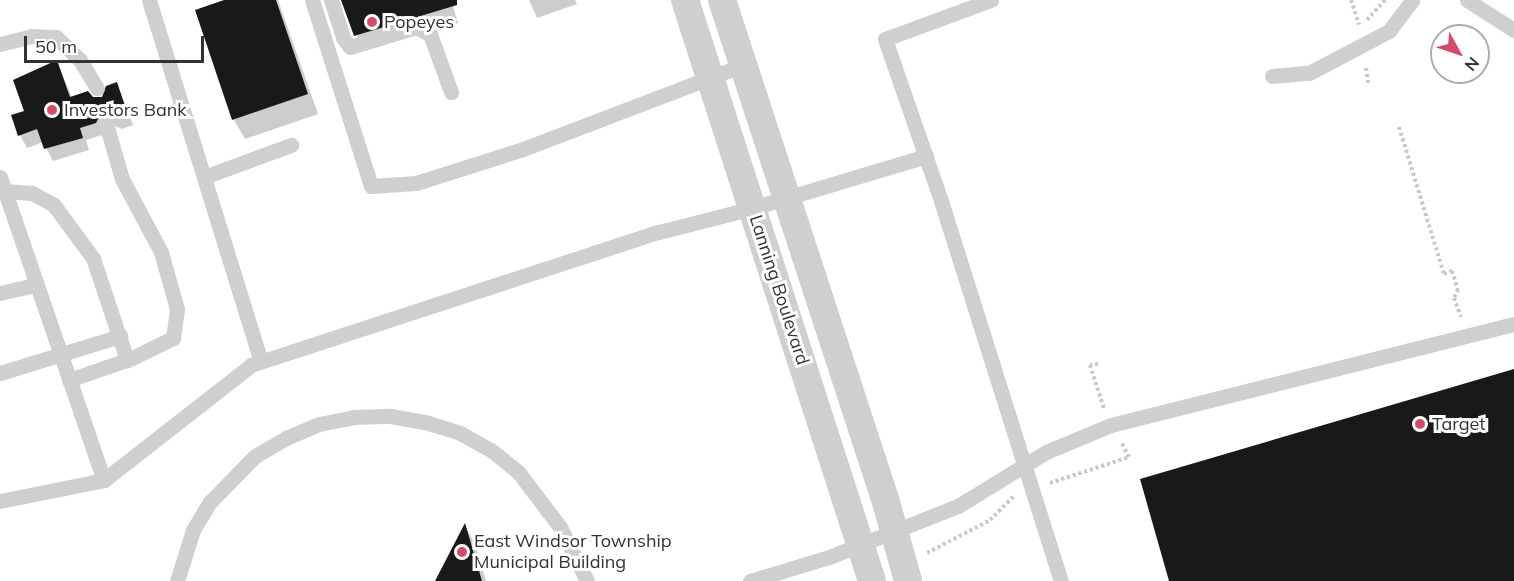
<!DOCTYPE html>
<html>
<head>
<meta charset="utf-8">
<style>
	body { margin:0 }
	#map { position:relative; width:1514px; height:581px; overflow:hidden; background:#fff; font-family:Mulish,sans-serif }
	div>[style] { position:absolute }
	.shadow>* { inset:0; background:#0003 }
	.building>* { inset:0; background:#191919 }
	.path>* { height:4px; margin-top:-2px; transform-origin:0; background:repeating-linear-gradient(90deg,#c9c9c9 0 3px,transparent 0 6px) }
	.service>* { height:15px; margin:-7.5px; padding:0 7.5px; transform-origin:7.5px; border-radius:7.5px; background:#cfcfcf }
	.minor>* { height:28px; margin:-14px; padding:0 14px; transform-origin:14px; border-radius:14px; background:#cfcfcf }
	.dots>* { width:16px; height:16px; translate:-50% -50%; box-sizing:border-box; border:3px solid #fff; border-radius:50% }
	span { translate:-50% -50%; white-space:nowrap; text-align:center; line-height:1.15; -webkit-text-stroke:6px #fff; paint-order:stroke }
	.poi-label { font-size:18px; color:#323232 }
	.left { translate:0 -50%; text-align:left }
	.street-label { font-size:18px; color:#323232 }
	.north { position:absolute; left:1430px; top:24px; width:60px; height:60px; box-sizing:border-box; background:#fff; border:2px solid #adadad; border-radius:50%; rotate:130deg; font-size:16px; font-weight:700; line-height:24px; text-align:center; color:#323232 }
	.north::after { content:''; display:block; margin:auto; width:21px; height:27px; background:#d24b6a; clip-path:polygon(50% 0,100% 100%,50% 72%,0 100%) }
	.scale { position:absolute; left:24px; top:36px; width:180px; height:27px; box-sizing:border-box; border:3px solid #323232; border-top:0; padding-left:8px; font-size:18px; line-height:21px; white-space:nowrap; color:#323232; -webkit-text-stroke:4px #fff; paint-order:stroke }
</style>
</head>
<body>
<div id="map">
	<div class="shadow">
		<div style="clip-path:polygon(229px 0,278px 0,318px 114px,245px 139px,234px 120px,197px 11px)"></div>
		<div style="clip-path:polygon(342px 0,451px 0,458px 23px,364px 51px)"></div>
		<div style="clip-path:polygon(529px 0,575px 0,577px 4px,537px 18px)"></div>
		<div style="clip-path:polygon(57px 62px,72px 98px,103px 98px,117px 84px,133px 125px,122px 129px,109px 123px,102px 135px,86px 140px,89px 150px,53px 161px,43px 142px,27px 148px,20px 135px,26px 112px)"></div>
		<div style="clip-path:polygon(465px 526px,475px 544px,486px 581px,436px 581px)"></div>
	</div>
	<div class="building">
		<div style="clip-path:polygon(224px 0,276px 0,308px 94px,232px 120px,195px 10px)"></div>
		<div style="clip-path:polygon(341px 0,457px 0,457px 5px,354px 36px)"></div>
		<div style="clip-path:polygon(57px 60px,70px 97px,88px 91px,93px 97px,102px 97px,106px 86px,117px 82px,127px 112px,114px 117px,102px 111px,96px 123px,80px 128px,83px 138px,44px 149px,37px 129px,18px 136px,11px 115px,24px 111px,13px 80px)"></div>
		<div style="clip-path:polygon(1514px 369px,1514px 581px,1169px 581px,1140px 479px)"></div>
		<div style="clip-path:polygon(465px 523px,482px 581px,435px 581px)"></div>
	</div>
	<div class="path">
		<div style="left:1351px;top:0;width:26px;rotate:72deg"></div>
		<div style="left:1367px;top:20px;width:27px;rotate:-48deg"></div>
		<div style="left:1366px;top:68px;width:15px;rotate:82deg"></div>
		<div style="left:1399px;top:127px;width:154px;rotate:73deg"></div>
		<div style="left:1444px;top:274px;width:9px;rotate:-21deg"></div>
		<div style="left:1452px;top:271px;width:19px;rotate:72deg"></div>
		<div style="left:1458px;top:289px;width:10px;rotate:114deg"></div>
		<div style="left:1454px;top:298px;width:20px;rotate:70deg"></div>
		<div style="left:1098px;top:364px;width:8px;rotate:173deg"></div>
		<div style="left:1090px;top:365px;width:46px;rotate:72.3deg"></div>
		<div style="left:1050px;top:483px;width:83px;rotate:-18.2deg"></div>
		<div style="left:1129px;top:457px;width:17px;rotate:-118deg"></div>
		<div style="left:927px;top:553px;width:71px;rotate:-27.6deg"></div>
		<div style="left:990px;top:520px;width:35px;rotate:-45deg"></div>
	</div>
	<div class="service">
		<div style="left:149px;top:0;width:378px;rotate:72.8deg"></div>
		<div style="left:312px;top:0;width:195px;rotate:72.4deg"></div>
		<div style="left:371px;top:186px;width:45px;rotate:-3.8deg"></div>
		<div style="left:416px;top:183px;width:112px;rotate:-17.6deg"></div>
		<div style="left:523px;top:149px;width:235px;rotate:-20.9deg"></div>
		<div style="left:331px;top:0;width:40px;rotate:72deg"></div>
		<div style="left:343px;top:38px;width:11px;rotate:52deg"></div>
		<div style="left:350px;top:47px;width:69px;rotate:-16.9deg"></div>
		<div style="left:416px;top:27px;width:16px;rotate:27deg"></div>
		<div style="left:430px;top:34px;width:62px;rotate:70.1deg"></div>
		<div style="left:991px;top:0;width:113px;rotate:159.8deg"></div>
		<div style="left:885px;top:39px;width:175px;rotate:70.9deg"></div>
		<div style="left:942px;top:204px;width:395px;rotate:72.5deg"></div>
		<div style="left:1467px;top:0;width:56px;rotate:32.6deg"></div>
		<div style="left:0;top:44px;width:32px;rotate:-14deg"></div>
		<div style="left:31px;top:36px;width:25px;rotate:2deg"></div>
		<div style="left:56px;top:37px;width:33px;rotate:44deg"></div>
		<div style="left:80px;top:60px;width:33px;rotate:59deg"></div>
		<div style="left:1272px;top:76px;width:37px;rotate:-5deg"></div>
		<div style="left:1309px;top:73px;width:90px;rotate:-27.7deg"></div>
		<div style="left:1389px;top:31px;width:39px;rotate:-53deg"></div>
		<div style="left:0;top:177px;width:320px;rotate:71.1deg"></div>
		<div style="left:204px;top:177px;width:93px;rotate:-20.2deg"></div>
		<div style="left:4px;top:191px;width:28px;rotate:4deg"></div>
		<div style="left:32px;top:193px;width:24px;rotate:28deg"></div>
		<div style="left:53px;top:204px;width:67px;rotate:53.5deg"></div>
		<div style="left:93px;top:258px;width:108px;rotate:71.6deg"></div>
		<div style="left:0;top:293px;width:37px;rotate:-13deg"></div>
		<div style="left:0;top:373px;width:126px;rotate:-17.1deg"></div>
		<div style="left:69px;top:380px;width:67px;rotate:-19.2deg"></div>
		<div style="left:132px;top:358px;width:46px;rotate:-26deg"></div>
		<div style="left:173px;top:338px;width:29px;rotate:-82deg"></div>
		<div style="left:177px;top:309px;width:59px;rotate:-105.7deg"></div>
		<div style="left:161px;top:252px;width:83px;rotate:-118.1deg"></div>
		<div style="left:122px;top:179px;width:61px;rotate:-106.1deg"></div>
		<div style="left:0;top:501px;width:106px;rotate:-11.4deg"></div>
		<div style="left:104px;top:480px;width:187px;rotate:-38deg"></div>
		<div style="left:251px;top:365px;width:429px;rotate:-18.1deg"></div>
		<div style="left:659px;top:232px;width:97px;rotate:-14.3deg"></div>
		<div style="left:753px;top:208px;width:181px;rotate:-16.7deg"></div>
		<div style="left:177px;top:581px;width:53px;rotate:-72.6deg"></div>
		<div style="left:193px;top:530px;width:33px;rotate:-59deg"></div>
		<div style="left:210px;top:502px;width:64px;rotate:-45.6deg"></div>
		<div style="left:255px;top:456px;width:36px;rotate:-30deg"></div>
		<div style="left:286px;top:438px;width:36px;rotate:-23deg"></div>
		<div style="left:319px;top:424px;width:36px;rotate:-11deg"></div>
		<div style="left:354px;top:417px;width:36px;rotate:-2deg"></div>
		<div style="left:390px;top:416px;width:36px;rotate:10deg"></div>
		<div style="left:425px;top:422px;width:37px;rotate:17deg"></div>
		<div style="left:460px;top:433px;width:35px;rotate:29deg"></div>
		<div style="left:491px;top:450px;width:36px;rotate:39deg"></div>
		<div style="left:519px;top:473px;width:68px;rotate:52.8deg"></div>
		<div style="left:560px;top:527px;width:60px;rotate:63.4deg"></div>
		<div style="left:750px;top:581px;width:83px;rotate:-16.9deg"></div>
		<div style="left:829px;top:557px;width:139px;rotate:-21.6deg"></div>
		<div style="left:958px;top:506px;width:103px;rotate:-31.5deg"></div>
		<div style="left:1046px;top:452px;width:70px;rotate:-22.6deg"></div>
		<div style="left:1111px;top:425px;width:415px;rotate:-14.1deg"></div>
	</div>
	<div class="minor">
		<div style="left:685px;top:0;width:610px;rotate:72.16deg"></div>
		<div style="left:722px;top:0;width:528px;rotate:71.91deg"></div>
		<div style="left:886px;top:502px;width:82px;rotate:74.4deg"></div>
	</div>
	<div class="dots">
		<div style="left:372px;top:22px;background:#d24b6a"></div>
		<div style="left:52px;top:110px;background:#d24b6a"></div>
		<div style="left:1420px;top:424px;background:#d24b6a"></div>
		<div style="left:462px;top:552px;background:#d24b6a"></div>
	</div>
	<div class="poi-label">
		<span class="left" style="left:384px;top:22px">Popeyes</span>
		<span class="left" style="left:64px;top:110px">Investors Bank</span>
		<span class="left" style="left:1432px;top:424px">Target</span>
		<span class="left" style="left:474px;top:552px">East Windsor Township<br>Municipal Building</span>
	</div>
	<div class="street-label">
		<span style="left:779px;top:290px;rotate:72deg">Lanning Boulevard</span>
	</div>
	<div class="north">N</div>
	<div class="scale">50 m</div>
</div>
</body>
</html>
